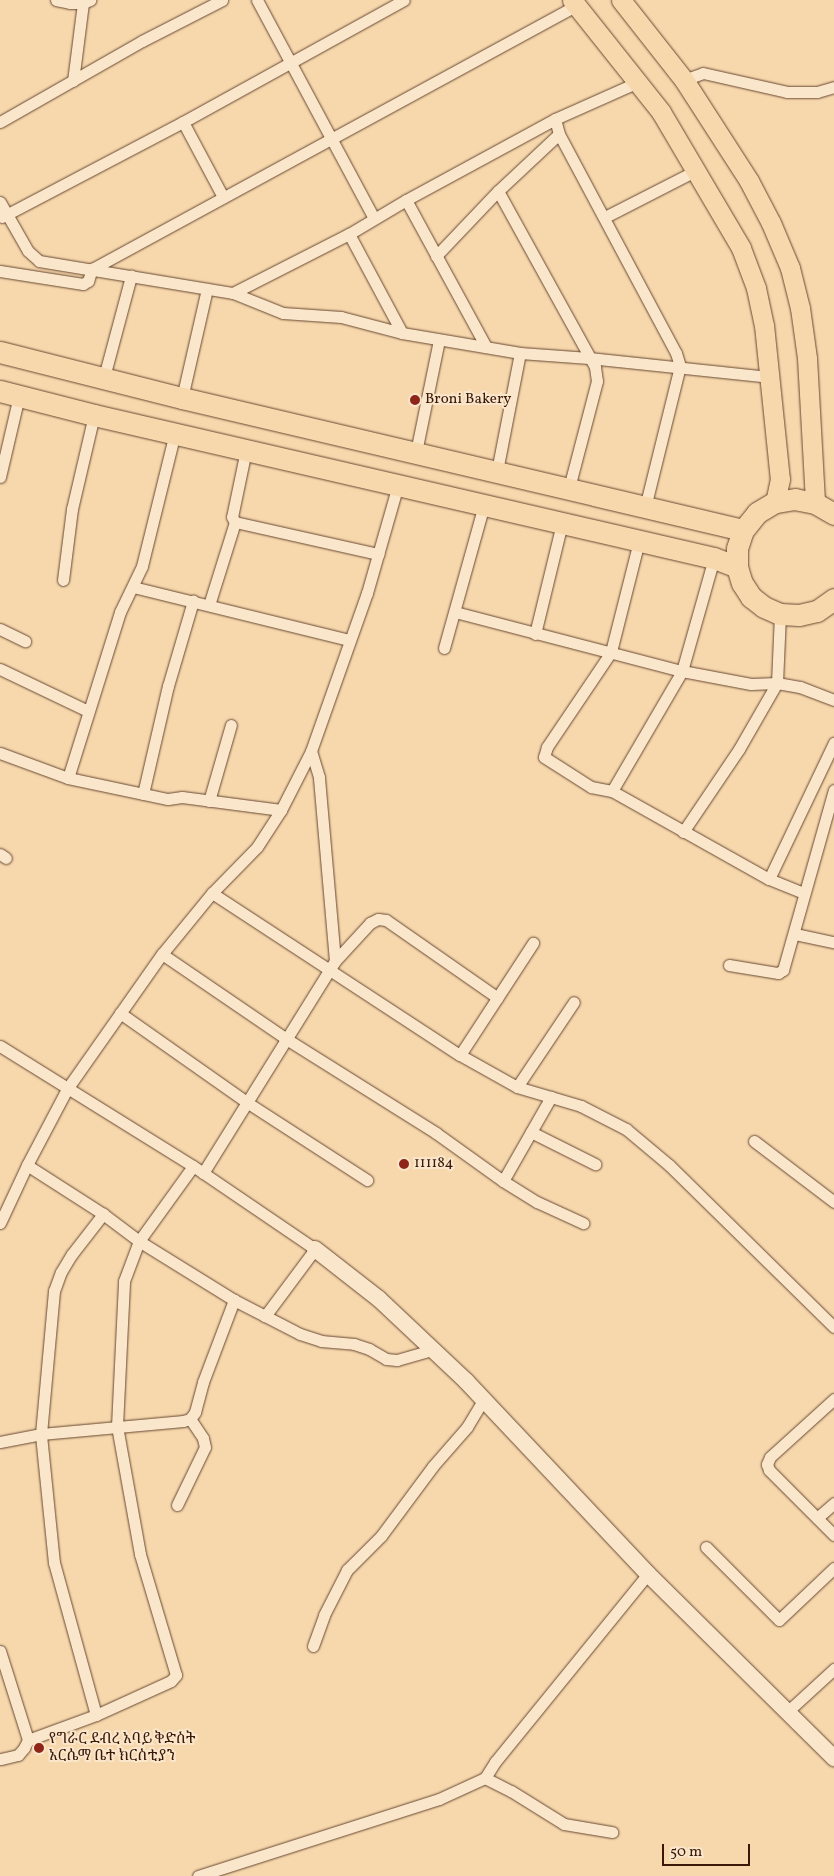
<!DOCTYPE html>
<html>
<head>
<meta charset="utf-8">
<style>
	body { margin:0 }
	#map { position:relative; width:834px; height:1876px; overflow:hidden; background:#f7d8ad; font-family:Vollkorn,"Noto Serif Ethiopic",serif }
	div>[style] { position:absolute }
	.roads { filter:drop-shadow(0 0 1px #684831) drop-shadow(0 0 1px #684831) }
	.street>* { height:11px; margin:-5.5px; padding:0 5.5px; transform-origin:5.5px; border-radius:5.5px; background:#fae6ca }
	.secondary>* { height:16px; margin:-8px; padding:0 8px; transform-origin:8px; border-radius:8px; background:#fae6ca }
	.primary>* { height:19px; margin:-9.5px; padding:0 9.5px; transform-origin:9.5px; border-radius:9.5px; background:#f7d8ad }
	.highway>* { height:21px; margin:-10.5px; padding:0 10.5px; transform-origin:10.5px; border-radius:10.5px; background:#f7d8ad }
	.dots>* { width:14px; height:14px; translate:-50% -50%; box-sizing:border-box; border:2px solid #fae6ca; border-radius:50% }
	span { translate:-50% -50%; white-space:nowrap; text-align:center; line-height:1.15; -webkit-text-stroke:4px #fae6ca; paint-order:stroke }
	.poi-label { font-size:15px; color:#391808 }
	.left { translate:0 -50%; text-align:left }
	.scale { position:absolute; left:662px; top:1844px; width:88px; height:22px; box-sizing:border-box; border:2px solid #391808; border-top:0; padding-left:6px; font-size:15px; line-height:18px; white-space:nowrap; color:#391808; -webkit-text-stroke:4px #fae6ca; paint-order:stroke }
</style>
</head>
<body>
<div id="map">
	<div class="roads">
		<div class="street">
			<div style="left:56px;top:0;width:14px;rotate:12deg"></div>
			<div style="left:70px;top:3px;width:13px"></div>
			<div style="left:83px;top:3px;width:8px;rotate:-23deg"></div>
			<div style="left:257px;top:0;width:247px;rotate:61.8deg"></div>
			<div style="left:684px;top:80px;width:20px;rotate:-20deg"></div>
			<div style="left:703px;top:73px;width:86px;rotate:12.7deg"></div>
			<div style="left:787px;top:92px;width:30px"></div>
			<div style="left:817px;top:92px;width:18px;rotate:-16deg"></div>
			<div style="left:73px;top:81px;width:79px;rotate:-82.7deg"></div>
			<div style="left:555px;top:119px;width:16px;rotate:75deg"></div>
			<div style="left:559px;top:134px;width:248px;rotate:61.9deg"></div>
			<div style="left:676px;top:353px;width:14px;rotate:73deg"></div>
			<div style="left:680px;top:366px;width:145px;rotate:103.9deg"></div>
			<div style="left:0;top:122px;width:163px;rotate:-29.7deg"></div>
			<div style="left:142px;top:41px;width:90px;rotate:-27.1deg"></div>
			<div style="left:183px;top:122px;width:85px;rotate:61.9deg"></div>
			<div style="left:498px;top:191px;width:201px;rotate:61.1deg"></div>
			<div style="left:595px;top:367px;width:14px;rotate:82deg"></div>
			<div style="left:597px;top:381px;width:111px;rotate:104.7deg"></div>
			<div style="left:406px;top:200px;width:167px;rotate:61.4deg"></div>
			<div style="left:0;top:202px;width:56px;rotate:60.3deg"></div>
			<div style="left:28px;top:251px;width:15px;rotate:42deg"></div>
			<div style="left:39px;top:261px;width:197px;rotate:9.4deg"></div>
			<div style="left:233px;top:293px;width:54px;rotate:21.8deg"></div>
			<div style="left:283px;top:313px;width:58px;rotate:3.9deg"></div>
			<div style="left:341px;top:317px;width:63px;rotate:14.7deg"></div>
			<div style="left:402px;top:333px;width:120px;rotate:9.6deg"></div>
			<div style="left:520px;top:353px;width:69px;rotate:4.1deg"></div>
			<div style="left:589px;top:358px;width:183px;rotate:6deg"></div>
			<div style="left:2px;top:217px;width:204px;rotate:-27.7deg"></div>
			<div style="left:183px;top:122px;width:252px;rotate:-28.9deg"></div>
			<div style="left:605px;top:217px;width:103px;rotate:-27.1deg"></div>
			<div style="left:349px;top:234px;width:112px;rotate:61.8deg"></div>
			<div style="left:436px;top:256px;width:90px;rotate:-46.4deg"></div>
			<div style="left:498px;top:191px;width:83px;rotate:-43.1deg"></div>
			<div style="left:0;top:271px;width:84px;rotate:8.9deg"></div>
			<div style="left:83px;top:284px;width:6px;rotate:-31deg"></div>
			<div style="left:88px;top:281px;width:13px;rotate:-72deg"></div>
			<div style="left:92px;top:269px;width:552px;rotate:-28.56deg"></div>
			<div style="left:233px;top:293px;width:130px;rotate:-27deg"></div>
			<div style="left:349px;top:234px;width:66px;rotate:-30.8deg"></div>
			<div style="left:406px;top:200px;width:170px;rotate:-28.5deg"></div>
			<div style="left:555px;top:119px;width:91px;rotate:-24deg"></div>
			<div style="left:104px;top:377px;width:105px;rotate:-75deg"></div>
			<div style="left:182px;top:398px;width:112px;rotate:-77.1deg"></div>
			<div style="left:246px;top:450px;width:68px;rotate:101.8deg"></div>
			<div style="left:232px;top:517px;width:6px;rotate:59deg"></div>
			<div style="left:235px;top:522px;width:147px;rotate:12.6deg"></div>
			<div style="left:416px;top:452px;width:114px;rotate:-78.4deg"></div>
			<div style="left:497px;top:471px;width:120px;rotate:-79deg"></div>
			<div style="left:0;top:477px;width:83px;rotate:-76.8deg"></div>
			<div style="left:639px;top:541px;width:114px;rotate:104.2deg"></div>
			<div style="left:611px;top:652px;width:115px;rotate:124deg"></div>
			<div style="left:547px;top:747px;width:10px;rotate:107deg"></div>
			<div style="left:544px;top:757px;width:56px;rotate:32.6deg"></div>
			<div style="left:591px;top:787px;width:21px;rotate:11deg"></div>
			<div style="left:612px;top:791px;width:180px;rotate:29.3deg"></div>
			<div style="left:769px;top:879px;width:38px;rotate:22deg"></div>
			<div style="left:63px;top:580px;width:72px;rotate:-82.8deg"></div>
			<div style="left:72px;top:509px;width:97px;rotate:-76.8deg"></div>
			<div style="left:133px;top:587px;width:222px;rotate:13.8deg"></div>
			<div style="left:209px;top:605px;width:87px;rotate:-72.6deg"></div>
			<div style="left:455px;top:612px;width:235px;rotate:14.6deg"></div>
			<div style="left:682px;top:671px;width:70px;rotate:10.7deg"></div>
			<div style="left:751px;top:684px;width:26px;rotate:-2deg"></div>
			<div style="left:777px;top:683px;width:23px;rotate:10deg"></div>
			<div style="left:800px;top:687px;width:36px;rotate:21deg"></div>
			<div style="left:0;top:629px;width:28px;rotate:26deg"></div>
			<div style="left:535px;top:634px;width:114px;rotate:-76.3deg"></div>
			<div style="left:444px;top:648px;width:148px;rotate:-74.4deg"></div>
			<div style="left:0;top:669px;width:98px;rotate:25.5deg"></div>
			<div style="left:0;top:753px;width:72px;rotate:20.2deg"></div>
			<div style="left:68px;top:778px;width:102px;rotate:11.9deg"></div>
			<div style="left:168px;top:799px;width:14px;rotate:-8deg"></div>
			<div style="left:182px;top:797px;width:100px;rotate:7.5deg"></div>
			<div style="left:68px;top:778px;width:174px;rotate:-72.6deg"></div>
			<div style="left:120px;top:612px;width:51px;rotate:-64.4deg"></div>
			<div style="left:142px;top:566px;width:137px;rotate:-76.1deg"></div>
			<div style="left:612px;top:791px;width:139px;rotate:-59.7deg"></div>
			<div style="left:682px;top:671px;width:117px;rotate:-74.2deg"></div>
			<div style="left:143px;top:794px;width:111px;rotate:-77deg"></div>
			<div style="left:168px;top:686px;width:89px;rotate:-73.6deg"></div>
			<div style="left:209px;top:801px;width:79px;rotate:-73.9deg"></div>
			<div style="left:683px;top:832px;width:100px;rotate:-56deg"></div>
			<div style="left:739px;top:749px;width:76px;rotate:-60.1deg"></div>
			<div style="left:777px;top:683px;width:69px;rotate:-87.5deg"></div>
			<div style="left:0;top:854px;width:7px;rotate:34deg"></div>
			<div style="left:769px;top:879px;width:151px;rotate:-64.5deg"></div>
			<div style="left:212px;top:893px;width:296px;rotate:33.2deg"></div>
			<div style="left:460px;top:1055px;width:65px;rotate:29.3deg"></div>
			<div style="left:517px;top:1087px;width:67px;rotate:16.5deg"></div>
			<div style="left:581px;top:1106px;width:51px;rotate:27.1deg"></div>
			<div style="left:626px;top:1129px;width:56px;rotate:39.9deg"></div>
			<div style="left:669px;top:1165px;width:231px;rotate:44.5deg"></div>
			<div style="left:795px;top:934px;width:40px;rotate:12deg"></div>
			<div style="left:162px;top:954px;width:153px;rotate:34.3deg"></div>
			<div style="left:288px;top:1040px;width:175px;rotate:32.1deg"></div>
			<div style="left:436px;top:1133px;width:82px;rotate:35.6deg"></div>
			<div style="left:503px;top:1181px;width:40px;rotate:32deg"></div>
			<div style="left:537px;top:1202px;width:51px;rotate:24.5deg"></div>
			<div style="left:335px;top:961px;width:52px;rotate:-47.4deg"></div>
			<div style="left:370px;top:923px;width:9px;rotate:-27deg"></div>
			<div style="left:378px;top:919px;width:8px;rotate:7deg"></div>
			<div style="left:386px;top:920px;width:136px;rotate:34.9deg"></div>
			<div style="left:729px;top:965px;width:50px;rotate:9.3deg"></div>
			<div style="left:778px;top:973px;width:6px;rotate:-31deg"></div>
			<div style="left:783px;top:970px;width:187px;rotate:-74.2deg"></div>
			<div style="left:120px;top:1013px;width:156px;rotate:35.1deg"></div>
			<div style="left:248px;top:1103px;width:142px;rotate:32.9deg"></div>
			<div style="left:0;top:1046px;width:227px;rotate:31.9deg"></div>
			<div style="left:193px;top:1166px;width:148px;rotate:34.2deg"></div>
			<div style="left:315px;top:1249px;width:84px;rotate:126.7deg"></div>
			<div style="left:460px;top:1055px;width:134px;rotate:-56.9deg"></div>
			<div style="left:517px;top:1087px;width:102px;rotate:-56.2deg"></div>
			<div style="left:531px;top:1132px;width:72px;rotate:26.6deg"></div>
			<div style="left:754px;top:1141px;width:101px;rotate:37.3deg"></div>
			<div style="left:203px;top:1173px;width:250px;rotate:-58.1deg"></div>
			<div style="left:335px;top:961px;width:185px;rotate:-95deg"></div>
			<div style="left:319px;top:777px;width:27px;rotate:-107deg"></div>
			<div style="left:503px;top:1181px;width:97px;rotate:-60.3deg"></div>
			<div style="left:0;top:1223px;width:64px;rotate:-65deg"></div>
			<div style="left:27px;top:1165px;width:86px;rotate:-62.2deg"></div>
			<div style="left:67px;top:1089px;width:165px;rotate:-54.9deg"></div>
			<div style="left:162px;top:954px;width:79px;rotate:-50.7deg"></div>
			<div style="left:212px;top:893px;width:64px;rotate:-45.6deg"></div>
			<div style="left:257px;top:847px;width:44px;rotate:-57deg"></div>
			<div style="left:281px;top:810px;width:66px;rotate:-63deg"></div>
			<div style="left:311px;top:751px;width:168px;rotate:-70.5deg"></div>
			<div style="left:367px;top:593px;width:112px;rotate:-74deg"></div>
			<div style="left:234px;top:1300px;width:74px;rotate:27.3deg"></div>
			<div style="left:300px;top:1334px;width:22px;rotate:18deg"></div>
			<div style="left:321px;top:1341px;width:33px;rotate:5deg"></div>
			<div style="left:354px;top:1344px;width:16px;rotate:18deg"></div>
			<div style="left:369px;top:1349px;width:20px;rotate:30deg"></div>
			<div style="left:386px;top:1359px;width:11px;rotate:5deg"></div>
			<div style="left:397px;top:1360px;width:37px;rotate:-16deg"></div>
			<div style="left:834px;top:1399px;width:86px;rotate:137.8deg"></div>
			<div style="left:770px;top:1457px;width:8px;rotate:113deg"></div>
			<div style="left:767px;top:1464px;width:6px;rotate:72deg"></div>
			<div style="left:769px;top:1470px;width:92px;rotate:45deg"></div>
			<div style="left:0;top:1442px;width:42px;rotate:-11deg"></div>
			<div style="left:41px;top:1434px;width:143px;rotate:-5.2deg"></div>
			<div style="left:183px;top:1421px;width:7px;rotate:-16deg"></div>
			<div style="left:190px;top:1419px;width:9px;rotate:-54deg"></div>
			<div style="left:195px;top:1412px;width:31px;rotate:-75deg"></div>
			<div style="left:203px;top:1382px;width:88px;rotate:-69.3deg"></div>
			<div style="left:234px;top:1300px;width:112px;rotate:-148.2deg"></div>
			<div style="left:139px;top:1241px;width:45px;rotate:-143.1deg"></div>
			<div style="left:103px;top:1214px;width:90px;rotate:-147.2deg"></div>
			<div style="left:177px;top:1505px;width:64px;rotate:-64.2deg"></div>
			<div style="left:205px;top:1447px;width:9px;rotate:-103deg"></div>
			<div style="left:203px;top:1438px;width:23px;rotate:-124deg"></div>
			<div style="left:817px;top:1518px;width:23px;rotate:-41deg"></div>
			<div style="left:706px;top:1547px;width:103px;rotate:45deg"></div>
			<div style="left:779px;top:1620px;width:76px;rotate:-43.4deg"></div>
			<div style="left:313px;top:1646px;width:33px;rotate:-70deg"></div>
			<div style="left:324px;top:1615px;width:51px;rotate:-62.9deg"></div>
			<div style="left:347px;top:1570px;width:48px;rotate:-45deg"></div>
			<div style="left:381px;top:1536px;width:87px;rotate:-53.4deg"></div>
			<div style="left:433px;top:1466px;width:52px;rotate:-48.9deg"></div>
			<div style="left:467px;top:1427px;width:33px;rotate:-59deg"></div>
			<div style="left:0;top:1651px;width:93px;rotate:72.5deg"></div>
			<div style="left:28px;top:1740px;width:9px;rotate:117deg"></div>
			<div style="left:24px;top:1748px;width:9px;rotate:131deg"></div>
			<div style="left:18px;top:1755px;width:18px;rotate:167deg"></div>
			<div style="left:787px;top:1712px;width:64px;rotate:-42.5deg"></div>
			<div style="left:96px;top:1715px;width:158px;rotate:-105.4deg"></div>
			<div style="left:54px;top:1563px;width:130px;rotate:-95.8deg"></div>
			<div style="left:41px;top:1434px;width:144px;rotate:-84.8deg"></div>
			<div style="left:54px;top:1291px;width:20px;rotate:-70deg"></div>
			<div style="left:61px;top:1272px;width:21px;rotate:-59deg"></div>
			<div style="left:72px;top:1254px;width:51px;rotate:-52.2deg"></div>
			<div style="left:28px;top:1740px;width:72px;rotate:-20.2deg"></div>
			<div style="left:96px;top:1715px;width:82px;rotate:-24.4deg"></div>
			<div style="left:171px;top:1681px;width:8px;rotate:-50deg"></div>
			<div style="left:176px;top:1675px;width:126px;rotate:-106.6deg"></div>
			<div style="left:140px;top:1554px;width:130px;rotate:-100.2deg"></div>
			<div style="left:117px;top:1426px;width:145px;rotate:-87.2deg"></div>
			<div style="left:124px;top:1281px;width:43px;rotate:-69.4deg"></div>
			<div style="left:139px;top:1241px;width:92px;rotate:-54.2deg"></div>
			<div style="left:485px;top:1778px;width:29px;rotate:27deg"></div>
			<div style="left:511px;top:1791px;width:62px;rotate:31.9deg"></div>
			<div style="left:564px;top:1824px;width:49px;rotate:9.5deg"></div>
			<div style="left:198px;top:1876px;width:253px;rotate:-17.7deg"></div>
			<div style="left:439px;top:1799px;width:51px;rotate:-24.5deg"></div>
			<div style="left:485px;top:1778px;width:19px;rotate:-58deg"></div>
			<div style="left:495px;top:1762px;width:242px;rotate:-50.9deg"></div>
		</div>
		<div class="secondary">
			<div style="left:315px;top:1249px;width:81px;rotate:38deg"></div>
			<div style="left:379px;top:1299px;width:120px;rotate:43.3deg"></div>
			<div style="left:466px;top:1381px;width:265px;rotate:46.7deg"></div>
			<div style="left:648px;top:1574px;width:262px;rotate:44.7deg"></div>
		</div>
		<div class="primary">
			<div style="left:572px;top:0;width:143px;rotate:51.5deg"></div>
			<div style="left:661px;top:112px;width:158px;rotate:59.5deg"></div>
			<div style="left:741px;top:248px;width:43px;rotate:69.4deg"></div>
			<div style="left:756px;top:288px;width:38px;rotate:78deg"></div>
			<div style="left:764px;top:325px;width:155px;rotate:84.1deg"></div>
			<div style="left:780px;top:479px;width:24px;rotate:102deg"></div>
			<div style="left:621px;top:0;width:102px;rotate:51.8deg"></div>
			<div style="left:684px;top:80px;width:120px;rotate:57.2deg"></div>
			<div style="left:749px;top:181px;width:47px;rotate:62.4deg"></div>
			<div style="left:771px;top:223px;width:49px;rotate:67.1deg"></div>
			<div style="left:790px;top:268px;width:41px;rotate:76deg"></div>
			<div style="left:800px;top:308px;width:50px;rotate:82deg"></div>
			<div style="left:807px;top:358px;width:145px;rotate:86.8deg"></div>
		</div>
		<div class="highway">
			<div style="left:0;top:352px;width:188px;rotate:14.2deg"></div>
			<div style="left:182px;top:398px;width:576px;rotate:13.24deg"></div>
			<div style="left:0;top:391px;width:97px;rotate:14.3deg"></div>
			<div style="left:94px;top:415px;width:636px;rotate:12.99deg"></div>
			<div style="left:714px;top:558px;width:25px;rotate:21deg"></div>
			<div style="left:834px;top:514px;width:22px;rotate:-150deg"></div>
			<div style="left:815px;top:503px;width:20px;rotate:-169deg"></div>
			<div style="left:795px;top:499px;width:20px;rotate:171deg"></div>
			<div style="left:775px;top:502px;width:21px;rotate:149deg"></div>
			<div style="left:757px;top:513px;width:22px;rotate:129deg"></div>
			<div style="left:743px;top:530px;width:19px;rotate:108deg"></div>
			<div style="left:737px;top:548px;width:19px;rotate:90deg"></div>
			<div style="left:737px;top:567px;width:17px;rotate:73deg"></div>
			<div style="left:742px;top:583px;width:17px;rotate:57deg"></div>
			<div style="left:751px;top:597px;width:16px;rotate:38deg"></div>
			<div style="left:764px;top:607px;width:17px;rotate:24deg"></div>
			<div style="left:780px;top:614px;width:19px;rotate:3deg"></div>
			<div style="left:799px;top:615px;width:18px;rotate:-13deg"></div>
			<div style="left:817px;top:611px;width:21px;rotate:-35deg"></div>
		</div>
	</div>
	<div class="dots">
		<div style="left:415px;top:400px;background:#8f2418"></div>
		<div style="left:404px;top:1164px;background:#8f2418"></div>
		<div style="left:39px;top:1748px;background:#8f2418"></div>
	</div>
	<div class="poi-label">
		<span class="left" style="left:425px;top:400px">Broni Bakery</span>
		<span class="left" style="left:414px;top:1164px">111184</span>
		<span class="left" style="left:49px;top:1748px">የግራር ደብረ አባይ ቅድስት<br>አርሴማ ቤተ ክርስቲያን</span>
	</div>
	<div class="scale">50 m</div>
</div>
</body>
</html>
